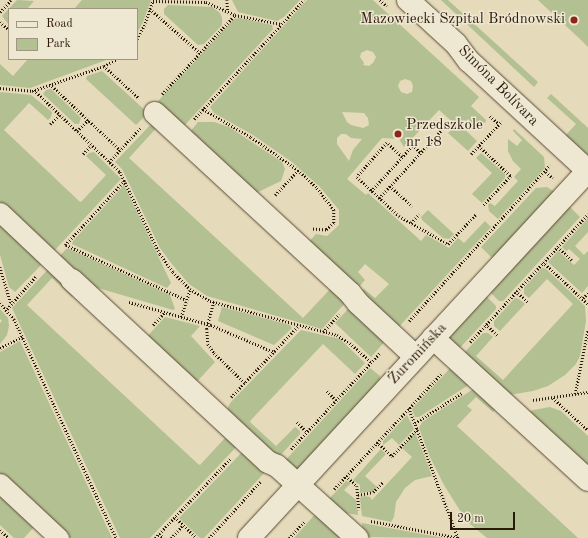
<!DOCTYPE html>
<html>
<head>
<meta charset="utf-8">
<style>
	body { margin:0 }
	#map { position:relative; width:588px; height:538px; overflow:hidden; background:#e5daba; font-family:"Old Standard TT",serif }
	div>[style] { position:absolute }
	.green>* { inset:0; background:#b3c091 }
	.path>* { height:2.5px; margin-top:-1.25px; transform-origin:0; background:repeating-linear-gradient(90deg,#2b1909 0 1px,transparent 0 3px) }
	.roads { filter:drop-shadow(0 0 1px #5a4935) drop-shadow(0 0 1px #5a4935) }
	.pedestrian>* { height:19px; margin:-9.5px; padding:0 9.5px; transform-origin:9.5px; border-radius:9.5px; background:#eee7d2 }
	.minor>* { height:22px; margin:-11px; padding:0 11px; transform-origin:11px; border-radius:11px; background:#eee7d2 }
	.dots>* { width:11px; height:11px; translate:-50% -50%; box-sizing:border-box; border:2px solid #eee7d2; border-radius:50% }
	span { translate:-50% -50%; white-space:nowrap; text-align:center; line-height:1.15; -webkit-text-stroke:3px #eee7d2; paint-order:stroke }
	.poi-label { font-size:15px; color:#2b1909 }
	.right { translate:-100% -50%; text-align:right }
	.left { translate:0 -50%; text-align:left }
	.street-label { font-size:15px; color:#2b1909 }
	.legend { position:absolute; left:8px; top:8px; width:130px; height:52px; box-sizing:border-box; background:#eee7d2; border:1px solid #a09582; margin:0; padding:5px 7px; list-style:none; font-size:12px; color:#2b1909 }
	.legend li { display:flex; align-items:center; gap:8px; height:20px }
	.legend b { width:20px; border:1px solid #a09582 }
	.scale { position:absolute; left:450px; top:512px; width:65px; height:18px; box-sizing:border-box; border:2px solid #2b1909; border-top:0; padding-left:5px; font-size:12px; line-height:14px; white-space:nowrap; color:#2b1909; -webkit-text-stroke:3px #eee7d2; paint-order:stroke }
</style>
</head>
<body>
<div id="map">
	<div class="green">
		<div style="clip-path:polygon(17px 0,34px 1px,27px 9px,9px 9px,9px 25px,2px 16px)"></div>
		<div style="clip-path:polygon(82px 0,151px 0,143px 22px,137px 33px,137px 9px,74px 9px)"></div>
		<div style="clip-path:polygon(232px 0,300px 0,284px 17px,277px 21px,238px 12px)"></div>
		<div style="clip-path:polygon(evenodd,307px 0,373px 0,479px 97px,471px 106px,486px 120px,485px 123px,482px 122px,481px 127px,484px 129px,476px 127px,468px 119px,461px 126px,477px 141px,468px 151px,448px 133px,456px 125px,439px 110px,404px 147px,399px 139px,382px 138px,347px 179px,366px 195px,368px 193px,421px 241px,426px 235px,449px 248px,458px 238px,464px 243px,485px 221px,491px 227px,396px 330px,358px 295px,364px 289px,375px 298px,389px 284px,365px 264px,358px 272px,365px 280px,354px 292px,305px 246px,316px 234px,327px 236px,339px 225px,339px 210px,319px 186px,292px 162px,253px 135px,214px 113px,210px 107px,307px 0,367px 50px,373px 52px,376px 57px,373px 63px,369px 66px,363px 65px,364px 63px,360px 57px,361px 53px,367px 50px,307px 0,405px 79px,411px 81px,413px 86px,412px 92px,407px 94px,401px 92px,398px 86px,400px 81px,405px 79px,307px 0,342px 112px,364px 113px,368px 118px,369px 125px,363px 128px,351px 125px,347px 122px,342px 112px,307px 0,341px 134px,346px 134px,351px 138px,362px 139px,353px 150px,349px 161px,337px 144px,337px 138px,341px 134px)"></div>
		<div style="clip-path:polygon(441px 0,448px 0,538px 82px,534px 87px)"></div>
		<div style="clip-path:polygon(538px 0,588px 0,588px 47px,581px 40px)"></div>
		<div style="clip-path:polygon(168px 5px,212px 7px,220px 13px,222px 18px,222px 25px,204px 44px,198px 45px,164px 14px,164px 9px)"></div>
		<div style="clip-path:polygon(239px 18px,272px 25px,273px 29px,184px 126px,159px 110px,158px 101px,234px 19px)"></div>
		<div style="clip-path:polygon(28px 59px,109px 59px,30px 88px,0 85px,0 64px,13px 76px)"></div>
		<div style="clip-path:polygon(102px 71px,148px 113px,136px 125px,86px 79px,87px 76px)"></div>
		<div style="clip-path:polygon(51px 89px,81px 118px,79px 124px,75px 124px,43px 94px,46px 90px)"></div>
		<div style="clip-path:polygon(0 92px,31px 95px,52px 112px,51px 117px,48px 120px,29px 103px,4px 130px,79px 201px,81px 202px,106px 175px,86px 156px,89px 153px,94px 152px,121px 179px,54px 251px,0 204px)"></div>
		<div style="clip-path:polygon(551px 94px,588px 128px,588px 157px,565px 136px,576px 124px,547px 98px)"></div>
		<div style="clip-path:polygon(155px 120px,160px 124px,129px 158px,303px 318px,334px 285px,345px 303px,322px 329px,207px 296px,189px 284px,171px 263px,160px 248px,122px 169px,115px 162px)"></div>
		<div style="clip-path:polygon(198px 122px,214px 122px,229px 127px,282px 162px,285px 169px,281px 181px,256px 193px,190px 132px)"></div>
		<div style="clip-path:polygon(514px 129px,544px 157px,545px 168px,498px 219px,489px 211px,488px 205px,490px 203px,495px 206px,518px 181px,514px 177px,521px 169px,513px 161px,508px 151px,508px 139px,517px 146px,522px 140px,513px 131px)"></div>
		<div style="clip-path:polygon(481px 153px,505px 174px,505px 178px,482px 203px,472px 194px,492px 173px,476px 158px)"></div>
		<div style="clip-path:polygon(124px 185px,171px 283px,167px 288px,72px 244px,73px 241px)"></div>
		<div style="clip-path:polygon(547px 187px,555px 192px,495px 256px,491px 257px,481px 247px,536px 188px)"></div>
		<div style="clip-path:polygon(569px 206px,580px 217px,503px 301px,499px 301px,490px 292px)"></div>
		<div style="clip-path:polygon(428px 210px,454px 234px,449px 239px,443px 238px,422px 220px,421px 217px)"></div>
		<div style="clip-path:polygon(588px 218px,588px 232px,575px 246px,584px 255px,588px 251px,588px 286px,582px 293px,548px 262px,558px 251px,574px 265px,580px 259px,569px 249px,566px 251px,562px 247px)"></div>
		<div style="clip-path:polygon(0 219px,44px 262px,15px 292px,9px 287px,0 255px)"></div>
		<div style="clip-path:polygon(66px 249px,69px 249px,170px 295px,175px 309px,173px 310px,81px 283px,56px 260px)"></div>
		<div style="clip-path:polygon(51px 266px,77px 292px,72px 297px,52px 278px,27px 305px,28px 306px,198px 464px,200px 465px,225px 438px,205px 419px,209px 415px,240px 443px,150px 538px,120px 538px,12px 308px)"></div>
		<div style="clip-path:polygon(542px 268px,546px 269px,585px 306px,586px 321px,580px 356px,576px 364px,565px 375px,548px 386px,533px 391px,503px 396px,461px 356px,483px 333px,488px 333px,493px 337px,476px 356px,503px 380px,573px 304px,547px 279px,529px 298px,524px 294px,524px 288px)"></div>
		<div style="clip-path:polygon(486px 296px,496px 306px,496px 309px,456px 352px,445px 340px)"></div>
		<div style="clip-path:polygon(515px 298px,519px 299px,525px 304px,500px 331px,494px 326px,494px 321px)"></div>
		<div style="clip-path:polygon(352px 305px,388px 338px,371px 357px,335px 323px)"></div>
		<div style="clip-path:polygon(222px 307px,290px 325px,292px 328px,274px 345px,218px 321px)"></div>
		<div style="clip-path:polygon(0 309px,8px 318px,9px 326px,7px 335px,0 344px,0 323px,2px 321px,0 319px)"></div>
		<div style="clip-path:polygon(165px 317px,200px 326px,191px 336px,215px 362px,192px 387px,143px 341px)"></div>
		<div style="clip-path:polygon(301px 330px,340px 339px,365px 363px,355px 374px,323px 344px,251px 420px,250px 422px,276px 446px,295px 427px,300px 431px,300px 434px,278px 458px,228px 411px,228px 407px,231px 402px)"></div>
		<div style="clip-path:polygon(20px 341px,112px 538px,69px 538px,32px 504px,34px 501px,28px 496px,26px 498px,0 474px,0 352px)"></div>
		<div style="clip-path:polygon(454px 364px,473px 382px,419px 417px,415px 417px,412px 409px)"></div>
		<div style="clip-path:polygon(370px 368px,380px 376px,380px 381px,294px 474px,282px 464px)"></div>
		<div style="clip-path:polygon(475px 388px,497px 408px,493px 412px,476px 397px,467px 406px,472px 410px,457px 426px,578px 538px,487px 538px,470px 524px,459px 509px,444px 485px,430px 457px,419px 428px,422px 422px)"></div>
		<div style="clip-path:polygon(550px 407px,561px 411px,588px 436px,588px 473px,529px 412px,533px 410px)"></div>
		<div style="clip-path:polygon(407px 415px,414px 429px,399px 445px,392px 438px,383px 445px,383px 441px)"></div>
		<div style="clip-path:polygon(415px 432px,432px 476px,415px 480px,405px 488px,396px 502px,394px 517px,391px 522px,362px 516px,360px 498px,364px 496px,370px 497px,372px 500px,412px 457px,402px 448px)"></div>
		<div style="clip-path:polygon(245px 449px,266px 471px,204px 538px,200px 538px,179px 518px)"></div>
		<div style="clip-path:polygon(381px 449px,386px 454px,365px 476px,377px 487px,373px 491px,360px 493px,360px 485px,353px 480px)"></div>
		<div style="clip-path:polygon(346px 481px,351px 483px,344px 490px,356px 500px,358px 515px,333px 511px,327px 501px)"></div>
		<div style="clip-path:polygon(0 492px,36px 525px,24px 538px,14px 538px,0 525px)"></div>
		<div style="clip-path:polygon(318px 511px,352px 538px,294px 538px)"></div>
		<div style="clip-path:polygon(362px 523px,444px 538px,363px 537px)"></div>
	</div>
	<div class="path">
		<div style="left:227px;top:0;width:11px;rotate:85deg"></div>
		<div style="left:380px;top:0;width:9px;rotate:41deg"></div>
		<div style="left:153px;top:1px;width:53px;rotate:1.1deg"></div>
		<div style="left:206px;top:2px;width:32px;rotate:24deg"></div>
		<div style="left:235px;top:15px;width:47px;rotate:11.1deg"></div>
		<div style="left:150px;top:9px;width:67px;rotate:41.3deg"></div>
		<div style="left:0;top:12px;width:16px;rotate:-47deg"></div>
		<div style="left:0;top:22px;width:11px;rotate:41deg"></div>
		<div style="left:137px;top:39px;width:18px;rotate:-63deg"></div>
		<div style="left:145px;top:23px;width:24px;rotate:-71deg"></div>
		<div style="left:104px;top:66px;width:47px;rotate:42.4deg"></div>
		<div style="left:50px;top:84px;width:96px;rotate:43.3deg"></div>
		<div style="left:0;top:88px;width:32px;rotate:5deg"></div>
		<div style="left:32px;top:91px;width:76px;rotate:-19.1deg"></div>
		<div style="left:104px;top:66px;width:15px;rotate:-28deg"></div>
		<div style="left:34px;top:90px;width:119px;rotate:43.6deg"></div>
		<div style="left:120px;top:172px;width:91px;rotate:64deg"></div>
		<div style="left:160px;top:254px;width:22px;rotate:54deg"></div>
		<div style="left:173px;top:272px;width:24px;rotate:45deg"></div>
		<div style="left:190px;top:289px;width:23px;rotate:31deg"></div>
		<div style="left:210px;top:301px;width:131px;rotate:15deg"></div>
		<div style="left:337px;top:335px;width:15px;rotate:32deg"></div>
		<div style="left:350px;top:343px;width:28px;rotate:42deg"></div>
		<div style="left:162px;top:94px;width:108px;rotate:-47.3deg"></div>
		<div style="left:203px;top:109px;width:56px;rotate:30.3deg"></div>
		<div style="left:251px;top:137px;width:57px;rotate:35.1deg"></div>
		<div style="left:298px;top:170px;width:26px;rotate:43deg"></div>
		<div style="left:317px;top:188px;width:28px;rotate:52deg"></div>
		<div style="left:334px;top:210px;width:13px;rotate:90deg"></div>
		<div style="left:334px;top:223px;width:11px;rotate:139deg"></div>
		<div style="left:326px;top:230px;width:14px;rotate:-176deg"></div>
		<div style="left:490px;top:116px;width:12px;rotate:42deg"></div>
		<div style="left:194px;top:119px;width:162px;rotate:-47.3deg"></div>
		<div style="left:50px;top:124px;width:13px;rotate:-42deg"></div>
		<div style="left:77px;top:131px;width:16px;rotate:-45deg"></div>
		<div style="left:479px;top:146px;width:44px;rotate:43.2deg"></div>
		<div style="left:511px;top:176px;width:41px;rotate:133deg"></div>
		<div style="left:83px;top:154px;width:12px;rotate:-48deg"></div>
		<div style="left:471px;top:154px;width:45px;rotate:-46.8deg"></div>
		<div style="left:402px;top:157px;width:21px;rotate:-137deg"></div>
		<div style="left:387px;top:143px;width:45px;rotate:131.4deg"></div>
		<div style="left:357px;top:177px;width:57px;rotate:42.9deg"></div>
		<div style="left:399px;top:216px;width:56px;rotate:29.7deg"></div>
		<div style="left:448px;top:244px;width:42px;rotate:-46.9deg"></div>
		<div style="left:109px;top:162px;width:46px;rotate:-47.6deg"></div>
		<div style="left:546px;top:172px;width:9px;rotate:41deg"></div>
		<div style="left:390px;top:186px;width:30px;rotate:42deg"></div>
		<div style="left:371px;top:191px;width:62px;rotate:-47.6deg"></div>
		<div style="left:413px;top:145px;width:11px;rotate:45deg"></div>
		<div style="left:275px;top:195px;width:34px;rotate:-47deg"></div>
		<div style="left:379px;top:198px;width:102px;rotate:-47.4deg"></div>
		<div style="left:411px;top:223px;width:12px;rotate:-48deg"></div>
		<div style="left:65px;top:245px;width:88px;rotate:-47.3deg"></div>
		<div style="left:66px;top:245px;width:132px;rotate:24.6deg"></div>
		<div style="left:558px;top:247px;width:19px;rotate:43deg"></div>
		<div style="left:543px;top:262px;width:62px;rotate:43deg"></div>
		<div style="left:0;top:267px;width:39px;rotate:73deg"></div>
		<div style="left:516px;top:291px;width:16px;rotate:43deg"></div>
		<div style="left:583px;top:298px;width:7px;rotate:-45deg"></div>
		<div style="left:129px;top:302px;width:85px;rotate:15.7deg"></div>
		<div style="left:211px;top:325px;width:69px;rotate:23.2deg"></div>
		<div style="left:214px;top:302px;width:28px;rotate:105deg"></div>
		<div style="left:207px;top:329px;width:15px;rotate:86deg"></div>
		<div style="left:208px;top:344px;width:11px;rotate:56deg"></div>
		<div style="left:214px;top:353px;width:43px;rotate:44.1deg"></div>
		<div style="left:0;top:303px;width:21px;rotate:49deg"></div>
		<div style="left:14px;top:319px;width:242px;rotate:65deg"></div>
		<div style="left:7px;top:309px;width:45px;rotate:-48.6deg"></div>
		<div style="left:181px;top:317px;width:29px;rotate:-72deg"></div>
		<div style="left:409px;top:321px;width:210px;rotate:-47.9deg"></div>
		<div style="left:486px;top:324px;width:16px;rotate:45deg"></div>
		<div style="left:153px;top:325px;width:18px;rotate:-47deg"></div>
		<div style="left:323px;top:332px;width:24px;rotate:-48deg"></div>
		<div style="left:470px;top:342px;width:174px;rotate:-47.3deg"></div>
		<div style="left:0;top:348px;width:25px;rotate:-27deg"></div>
		<div style="left:327px;top:391px;width:13px;rotate:45deg"></div>
		<div style="left:575px;top:394px;width:66px;rotate:-78.7deg"></div>
		<div style="left:231px;top:397px;width:99px;rotate:-46.6deg"></div>
		<div style="left:553px;top:398px;width:47px;rotate:42.4deg"></div>
		<div style="left:533px;top:400px;width:56px;rotate:-8.3deg"></div>
		<div style="left:409px;top:408px;width:139px;rotate:69.3deg"></div>
		<div style="left:297px;top:422px;width:14px;rotate:45deg"></div>
		<div style="left:415px;top:423px;width:56px;rotate:-32.6deg"></div>
		<div style="left:377px;top:442px;width:21px;rotate:43deg"></div>
		<div style="left:392px;top:456px;width:37px;rotate:-47deg"></div>
		<div style="left:291px;top:449px;width:131px;rotate:-47.2deg"></div>
		<div style="left:346px;top:476px;width:15px;rotate:42deg"></div>
		<div style="left:357px;top:486px;width:24px;rotate:85deg"></div>
		<div style="left:334px;top:489px;width:157px;rotate:-47.1deg"></div>
		<div style="left:358px;top:495px;width:15px;rotate:-11deg"></div>
		<div style="left:373px;top:492px;width:14px;rotate:-45deg"></div>
		<div style="left:175px;top:517px;width:30px;rotate:44deg"></div>
		<div style="left:371px;top:521px;width:90px;rotate:10.9deg"></div>
		<div style="left:0;top:530px;width:12px;rotate:42deg"></div>
		<div style="left:159px;top:534px;width:6px;rotate:39deg"></div>
		<div style="left:155px;top:538px;width:110px;rotate:-46.5deg"></div>
		<div style="left:171px;top:538px;width:18px;rotate:-47deg"></div>
		<div style="left:209px;top:538px;width:76px;rotate:-47.7deg"></div>
		<div style="left:289px;top:538px;width:23px;rotate:-47deg"></div>
	</div>
	<div class="roads">
		<div class="pedestrian">
			<div style="left:0;top:212px;width:99px;rotate:43.4deg"></div>
			<div style="left:0;top:483px;width:81px;rotate:43deg"></div>
		</div>
		<div class="minor">
			<div style="left:408px;top:0;width:65px;rotate:42.5deg"></div>
			<div style="left:456px;top:44px;width:21px;rotate:53deg"></div>
			<div style="left:469px;top:61px;width:162px;rotate:42.7deg"></div>
			<div style="left:155px;top:113px;width:265px;rotate:42.7deg"></div>
			<div style="left:350px;top:293px;width:13px;rotate:51deg"></div>
			<div style="left:358px;top:303px;width:79px;rotate:43deg"></div>
			<div style="left:72px;top:280px;width:267px;rotate:42.9deg"></div>
			<div style="left:268px;top:462px;width:10px;rotate:24deg"></div>
			<div style="left:277px;top:466px;width:108px;rotate:42deg"></div>
			<div style="left:433px;top:338px;width:210px;rotate:42.5deg"></div>
			<div style="left:249px;top:538px;width:500px;rotate:-47.3deg"></div>
		</div>
	</div>
	<div class="dots">
		<div style="left:574px;top:20px;background:#8f2418"></div>
		<div style="left:398px;top:134px;background:#8f2418"></div>
	</div>
	<div class="poi-label">
		<span class="right" style="left:565px;top:20px">Mazowiecki Szpital Bródnowski</span>
		<span class="left" style="left:406px;top:134px">Przedszkole<br>nr 18</span>
	</div>
	<div class="street-label">
		<span style="left:498px;top:86px;rotate:45deg">Simóna Bolívara</span>
		<span style="left:418px;top:354px;rotate:-47deg">Żuromińska</span>
	</div>
	<ul class="legend">
	<li><b style="height:5px;background:#eee7d2"></b>Road</li>
	<li><b style="height:11px;background:#b3c091"></b>Park</li>
	</ul>
	<div class="scale">20 m</div>
</div>
</body>
</html>
